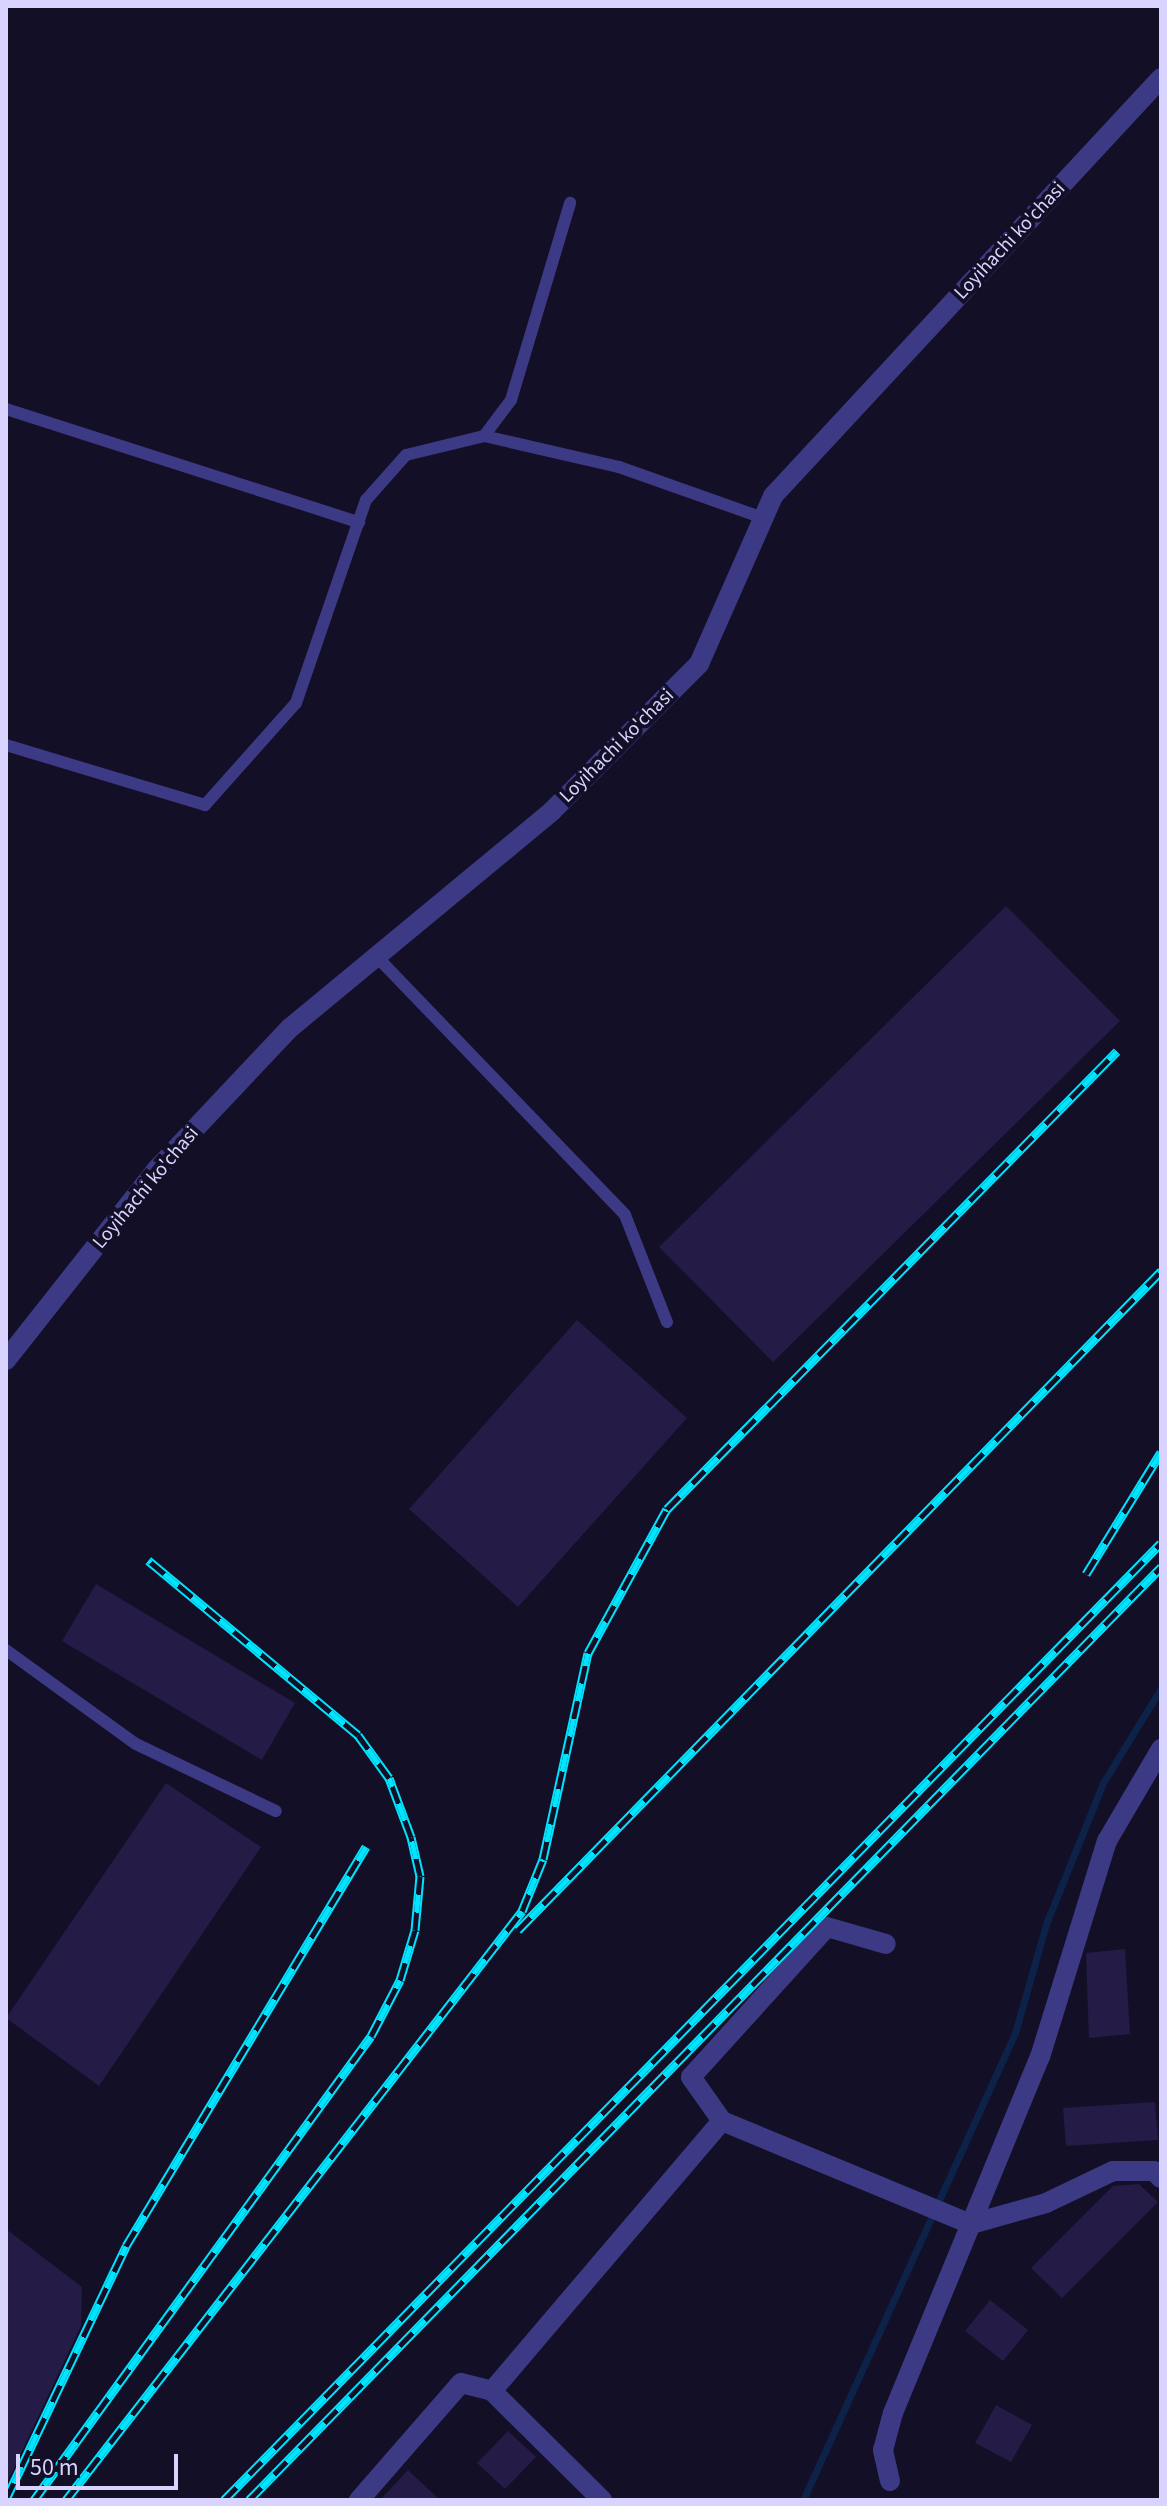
<!DOCTYPE html>
<html>
<head>
<meta charset="utf-8">
<style>
	body { margin:0 }
	#map { position:relative; width:1167px; height:2506px; overflow:hidden; background:#130f26; font-family:"Source Sans 3",sans-serif }
	div>[style] { position:absolute }
	.stream>* { height:7px; margin:-3.5px; padding:0 3.5px; transform-origin:3.5px; border-radius:3.5px; background:#0c2248 }
	.building>* { inset:0; background:#241b47 }
	.service>* { height:12px; margin:-6px; padding:0 6px; transform-origin:6px; border-radius:6px; background:#3d3a85 }
	.minor>* { height:20px; margin:-10px; padding:0 10px; transform-origin:10px; border-radius:10px; background:#3d3a85 }
	.tertiary>* { height:20px; margin:-10px; padding:0 10px; transform-origin:10px; border-radius:10px; background:#3d3a85 }
	.rail>* { height:9px; margin-top:-4.5px; transform-origin:0; background:repeating-linear-gradient(90deg,#130f26 0 18px,#00e5ff 0 36px); box-sizing:border-box; border-block:2px solid #00e5ff }
	span { translate:-50% -50%; white-space:nowrap; text-align:center; line-height:1.15; -webkit-text-stroke:8px #130f26; paint-order:stroke }
	.street-label { font-size:20px; color:#d9d4ff }
	.frame { position:absolute; inset:0; border:8px solid #d9d4ff; pointer-events:none }
	.scale { position:absolute; left:16px; top:2454px; width:162px; height:36px; box-sizing:border-box; border:4px solid #d9d4ff; border-top:0; padding-left:10px; font-size:24px; line-height:28px; white-space:nowrap; color:#d9d4ff; -webkit-text-stroke:6px #130f26; paint-order:stroke }
</style>
</head>
<body>
<div id="map">
	<div class="stream">
		<div style="left:803px;top:2500px;width:513px;rotate:-65.58deg"></div>
		<div style="left:1015px;top:2033px;width:113px;rotate:-74.1deg"></div>
		<div style="left:1046px;top:1924px;width:152px;rotate:-68deg"></div>
		<div style="left:1103px;top:1783px;width:111px;rotate:-58.6deg"></div>
	</div>
	<div class="building">
		<div style="clip-path:polygon(1006px 906px,1120px 1021px,773px 1362px,659px 1247px)"></div>
		<div style="clip-path:polygon(577px 1320px,687px 1418px,518px 1607px,409px 1509px)"></div>
		<div style="clip-path:polygon(96px 1584px,295px 1703px,262px 1760px,62px 1641px)"></div>
		<div style="clip-path:polygon(166px 1783px,261px 1847px,99px 2086px,6px 2018px)"></div>
		<div style="clip-path:polygon(1125px 1949px,1130px 2034px,1089px 2038px,1086px 1953px)"></div>
		<div style="clip-path:polygon(1155px 2102px,1158px 2140px,1066px 2146px,1063px 2108px)"></div>
		<div style="clip-path:polygon(1139px 2184px,1158px 2202px,1062px 2298px,1031px 2268px,1113px 2186px)"></div>
		<div style="clip-path:polygon(6px 2229px,82px 2287px,81px 2326px,6px 2485px)"></div>
		<div style="clip-path:polygon(990px 2300px,1028px 2330px,1003px 2361px,965px 2331px)"></div>
		<div style="clip-path:polygon(996px 2405px,1032px 2425px,1011px 2462px,975px 2443px)"></div>
		<div style="clip-path:polygon(508px 2431px,536px 2457px,505px 2489px,477px 2463px)"></div>
		<div style="clip-path:polygon(408px 2470px,440px 2500px,380px 2500px)"></div>
	</div>
	<div class="service">
		<div style="left:6px;top:409px;width:371px;rotate:17.8deg"></div>
		<div style="left:484px;top:436px;width:45px;rotate:-53.1deg"></div>
		<div style="left:511px;top:400px;width:206px;rotate:-73.3deg"></div>
		<div style="left:6px;top:745px;width:208px;rotate:16.8deg"></div>
		<div style="left:205px;top:805px;width:137px;rotate:-48.3deg"></div>
		<div style="left:296px;top:703px;width:215px;rotate:-71deg"></div>
		<div style="left:366px;top:500px;width:60px;rotate:-48.4deg"></div>
		<div style="left:406px;top:455px;width:80px;rotate:-13.7deg"></div>
		<div style="left:484px;top:436px;width:139px;rotate:12.9deg"></div>
		<div style="left:619px;top:467px;width:153px;rotate:19.5deg"></div>
		<div style="left:378px;top:958px;width:356px;rotate:46.1deg"></div>
		<div style="left:625px;top:1215px;width:115px;rotate:68.6deg"></div>
		<div style="left:6px;top:1650px;width:160px;rotate:35.9deg"></div>
		<div style="left:136px;top:1744px;width:155px;rotate:25.6deg"></div>
	</div>
	<div class="minor">
		<div style="left:722px;top:2121px;width:269px;rotate:22.5deg"></div>
		<div style="left:971px;top:2224px;width:78px;rotate:-15.6deg"></div>
		<div style="left:1046px;top:2203px;width:74px;rotate:-25.5deg"></div>
		<div style="left:1113px;top:2171px;width:41px"></div>
		<div style="left:1154px;top:2171px;width:10px;rotate:45deg"></div>
		<div style="left:492px;top:2391px;width:155px;rotate:44.7deg"></div>
		<div style="left:890px;top:2481px;width:32px;rotate:-103deg"></div>
		<div style="left:883px;top:2450px;width:38px;rotate:-75deg"></div>
		<div style="left:893px;top:2413px;width:385px;rotate:-67.6deg"></div>
		<div style="left:1040px;top:2057px;width:226px;rotate:-72.8deg"></div>
		<div style="left:1107px;top:1841px;width:107px;rotate:-59.6deg"></div>
		<div style="left:359px;top:2500px;width:155px;rotate:-48.9deg"></div>
		<div style="left:461px;top:2383px;width:32px;rotate:14deg"></div>
		<div style="left:492px;top:2391px;width:355px;rotate:-49.6deg"></div>
		<div style="left:722px;top:2121px;width:54px;rotate:-125.2deg"></div>
		<div style="left:691px;top:2077px;width:202px;rotate:-47.8deg"></div>
		<div style="left:827px;top:1927px;width:61px;rotate:16.1deg"></div>
	</div>
	<div class="tertiary">
		<div style="left:6px;top:1360px;width:242px;rotate:-51.7deg"></div>
		<div style="left:156px;top:1170px;width:195px;rotate:-46.7deg"></div>
		<div style="left:290px;top:1028px;width:340px;rotate:-39.6deg"></div>
		<div style="left:552px;top:811px;width:208px;rotate:-45deg"></div>
		<div style="left:699px;top:664px;width:184px;rotate:-66.2deg"></div>
		<div style="left:773px;top:496px;width:570px;rotate:-47.13deg"></div>
	</div>
	<div class="rail">
		<div style="left:1086px;top:1574px;width:143px;rotate:-58.4deg"></div>
		<div style="left:518px;top:1930px;width:921px;rotate:-45.7deg"></div>
		<div style="left:6px;top:2499px;width:280px;rotate:-64.6deg"></div>
		<div style="left:126px;top:2246px;width:466px;rotate:-59deg"></div>
		<div style="left:34px;top:2500px;width:573px;rotate:-54.01deg"></div>
		<div style="left:371px;top:2036px;width:63px;rotate:-62.6deg"></div>
		<div style="left:400px;top:1980px;width:52px;rotate:-73.3deg"></div>
		<div style="left:415px;top:1930px;width:54px;rotate:-84.7deg"></div>
		<div style="left:420px;top:1876px;width:40px;rotate:-103deg"></div>
		<div style="left:411px;top:1837px;width:63px;rotate:-110.4deg"></div>
		<div style="left:389px;top:1778px;width:53px;rotate:-125.8deg"></div>
		<div style="left:358px;top:1735px;width:273px;rotate:-140.2deg"></div>
		<div style="left:66px;top:2500px;width:745px;rotate:-52.25deg"></div>
		<div style="left:522px;top:1911px;width:56px;rotate:-68deg"></div>
		<div style="left:543px;top:1859px;width:211px;rotate:-77.7deg"></div>
		<div style="left:588px;top:1653px;width:164px;rotate:-61.3deg"></div>
		<div style="left:667px;top:1509px;width:642px;rotate:-45.5deg"></div>
		<div style="left:224px;top:2500px;width:1339px;rotate:-45.61deg"></div>
		<div style="left:249px;top:2500px;width:1305px;rotate:-45.65deg"></div>
	</div>
	<div class="street-label">
		<span style="left:1010px;top:241px;rotate:-47deg">Loyihachi ko'chasi</span>
		<span style="left:617px;top:746px;rotate:-45deg">Loyihachi ko'chasi</span>
		<span style="left:146px;top:1188px;rotate:-50deg">Loyihachi ko'chasi</span>
	</div>
	<div class="frame"></div>
	<div class="scale">50 m</div>
</div>
</body>
</html>
